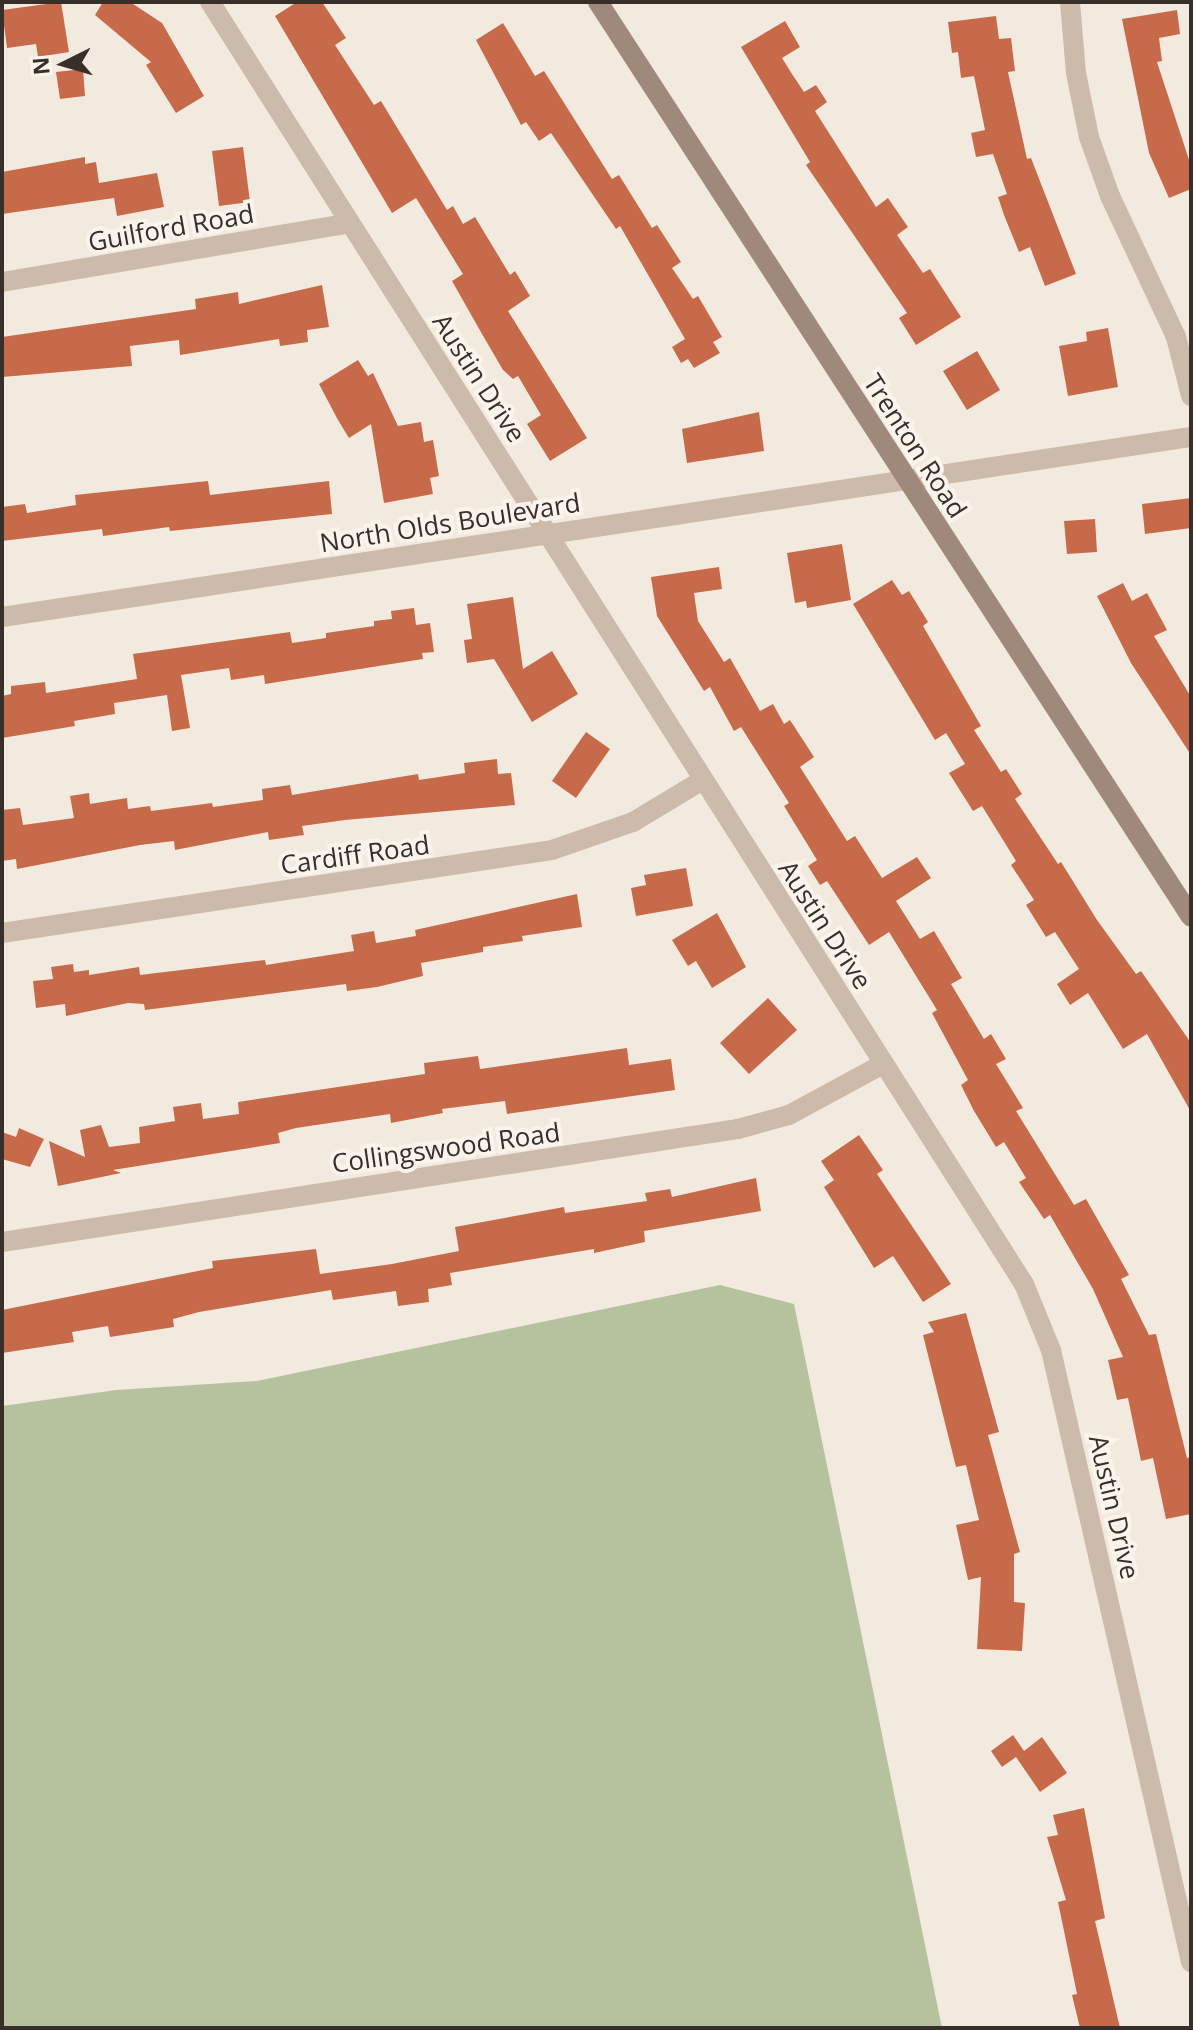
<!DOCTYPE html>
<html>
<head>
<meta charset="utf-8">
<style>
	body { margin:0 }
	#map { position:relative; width:1193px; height:2030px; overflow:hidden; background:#f3eadf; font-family:"Open Sans",sans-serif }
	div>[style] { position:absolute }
	.green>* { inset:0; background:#b6c29e }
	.building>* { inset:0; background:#c66a4a }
	.street>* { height:20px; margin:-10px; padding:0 10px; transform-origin:10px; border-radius:10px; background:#ccbaaa }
	.secondary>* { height:20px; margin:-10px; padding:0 10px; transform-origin:10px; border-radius:10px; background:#9f897b }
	span { translate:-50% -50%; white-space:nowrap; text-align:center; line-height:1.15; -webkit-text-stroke:8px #faf4ec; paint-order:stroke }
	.street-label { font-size:26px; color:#392f2a }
	.frame { position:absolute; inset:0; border:4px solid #392f2a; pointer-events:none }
	.north { position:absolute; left:24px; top:24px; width:80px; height:80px; -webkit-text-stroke:6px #faf4ec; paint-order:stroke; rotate:265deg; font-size:22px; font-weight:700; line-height:32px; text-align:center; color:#392f2a }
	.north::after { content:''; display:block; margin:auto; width:28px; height:36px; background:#392f2a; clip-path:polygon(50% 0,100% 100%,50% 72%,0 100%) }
</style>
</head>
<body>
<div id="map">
	<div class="green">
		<div style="clip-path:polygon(720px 1285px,794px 1304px,942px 2028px,2px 2028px,2px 1406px,116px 1390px,257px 1381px)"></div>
	</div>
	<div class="building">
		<div style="clip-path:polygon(61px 2px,69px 52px,38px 57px,36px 44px,7px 48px,2px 10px)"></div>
		<div style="clip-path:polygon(103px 2px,130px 2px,162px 23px,204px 96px,176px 113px,146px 65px,151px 62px,95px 15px)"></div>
		<div style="clip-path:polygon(297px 2px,322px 2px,346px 38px,335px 45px,374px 105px,381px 101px,447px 210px,453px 206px,463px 224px,475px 217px,510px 275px,515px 271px,530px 296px,508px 311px,587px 438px,550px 461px,527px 424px,541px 415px,518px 376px,513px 379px,503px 370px,482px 334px,452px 281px,463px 274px,416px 198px,392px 213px,275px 16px)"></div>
		<div style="clip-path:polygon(1177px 10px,1180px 34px,1159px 38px,1162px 61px,1157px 62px,1191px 166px,1191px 189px,1169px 198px,1149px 153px,1122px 19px)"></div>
		<div style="clip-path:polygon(996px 16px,999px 39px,1011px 38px,1015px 71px,1008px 72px,1027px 159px,1031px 158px,1076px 274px,1045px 286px,1030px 247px,1019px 252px,1004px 215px,998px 197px,1007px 194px,993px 154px,976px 157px,971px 133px,985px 130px,974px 76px,961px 78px,958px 52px,952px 53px,948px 22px)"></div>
		<div style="clip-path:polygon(785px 21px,800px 47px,782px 58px,792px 74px,804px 92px,816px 85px,827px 102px,815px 111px,876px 207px,888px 198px,908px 227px,897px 235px,923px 273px,930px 269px,961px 317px,916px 345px,899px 318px,907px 313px,806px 165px,810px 162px,741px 47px)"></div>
		<div style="clip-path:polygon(503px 23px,535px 76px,544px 71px,612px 179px,619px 175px,652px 228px,657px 225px,681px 262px,672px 268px,693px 299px,698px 296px,722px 337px,713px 342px,720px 353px,694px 368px,688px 359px,681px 363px,672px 347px,685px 339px,620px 226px,616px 229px,551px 133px,539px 141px,526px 122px,521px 125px,476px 40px)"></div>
		<div style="clip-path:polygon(83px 69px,85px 96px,60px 99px,56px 72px)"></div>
		<div style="clip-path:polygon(243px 147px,250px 202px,219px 206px,212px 151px)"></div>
		<div style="clip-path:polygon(85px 157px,85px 164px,96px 162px,99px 183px,157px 173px,164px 207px,117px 216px,114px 198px,2px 214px,2px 172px)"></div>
		<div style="clip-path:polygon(322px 285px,329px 327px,307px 330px,308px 342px,280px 346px,279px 339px,180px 355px,179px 340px,130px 346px,132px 366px,2px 377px,2px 337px,196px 309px,195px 299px,238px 292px,239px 304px)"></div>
		<div style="clip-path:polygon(1108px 328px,1118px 387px,1068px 396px,1059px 346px,1087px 341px,1086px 332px)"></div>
		<div style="clip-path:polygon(977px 351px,1000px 390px,967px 410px,943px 371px)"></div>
		<div style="clip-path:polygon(358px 360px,368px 376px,373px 373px,398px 426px,421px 422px,424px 442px,433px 440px,439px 476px,430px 478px,433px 494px,384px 503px,371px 424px,349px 438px,338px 420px,319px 384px)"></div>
		<div style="clip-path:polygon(759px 412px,764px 451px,687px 463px,682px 429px)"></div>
		<div style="clip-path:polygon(208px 481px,210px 495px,329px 481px,332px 514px,170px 531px,169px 527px,103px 536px,102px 529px,2px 541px,2px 507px,25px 504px,27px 513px,76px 505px,75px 495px)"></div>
		<div style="clip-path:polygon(1191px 498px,1191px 528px,1145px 534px,1142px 504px)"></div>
		<div style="clip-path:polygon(1095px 519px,1097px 552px,1067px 554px,1064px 521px)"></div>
		<div style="clip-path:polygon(842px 544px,851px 600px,807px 608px,806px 601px,795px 603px,787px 553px)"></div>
		<div style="clip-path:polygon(719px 567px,722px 589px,694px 593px,698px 621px,724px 662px,730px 658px,760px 711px,773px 704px,784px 724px,790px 720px,814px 757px,800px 767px,847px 841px,855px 836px,882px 878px,917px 857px,931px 878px,896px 901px,920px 939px,934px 931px,962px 978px,951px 984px,984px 1039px,991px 1034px,1006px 1059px,996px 1064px,1023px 1108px,1016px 1111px,1074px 1205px,1086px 1199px,1129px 1275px,1121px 1279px,1149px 1335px,1156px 1334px,1187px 1458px,1191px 1457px,1191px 1514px,1166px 1519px,1153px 1458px,1141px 1461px,1128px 1398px,1117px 1400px,1108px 1360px,1123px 1357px,1093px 1289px,1050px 1215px,1044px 1219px,1019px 1182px,1026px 1178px,1004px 1142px,996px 1147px,974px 1111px,961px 1085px,968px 1080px,932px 1013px,937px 1010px,889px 932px,869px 945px,827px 881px,820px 885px,808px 866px,817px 860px,784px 806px,789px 803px,741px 727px,734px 731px,710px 687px,704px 691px,657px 616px,651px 577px)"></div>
		<div style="clip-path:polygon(892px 580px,902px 595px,909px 591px,928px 622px,923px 626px,981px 726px,974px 730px,1001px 772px,1006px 769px,1022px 794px,1015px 799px,1058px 864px,1061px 862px,1097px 920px,1136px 974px,1141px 971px,1191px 1043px,1191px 1112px,1147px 1034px,1123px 1049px,1088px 993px,1070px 1005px,1057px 984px,1079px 969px,1055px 932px,1046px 937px,1026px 905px,1034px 900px,1011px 865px,1016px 861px,982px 806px,973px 811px,949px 773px,965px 764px,946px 733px,935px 740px,853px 604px)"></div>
		<div style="clip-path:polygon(1123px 583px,1132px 601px,1147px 593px,1167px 630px,1154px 636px,1191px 697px,1191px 755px,1131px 663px,1097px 596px)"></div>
		<div style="clip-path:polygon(513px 597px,523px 669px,552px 651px,578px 694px,532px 722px,494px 659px,467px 663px,464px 640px,472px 639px,467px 604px)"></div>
		<div style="clip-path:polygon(414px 608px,416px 625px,430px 623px,434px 652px,422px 653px,423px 659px,265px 684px,264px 675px,231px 680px,229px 668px,181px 675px,190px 728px,172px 731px,167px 695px,114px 703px,115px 714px,74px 721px,75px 726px,2px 738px,2px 696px,11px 694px,11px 686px,45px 682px,46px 693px,137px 679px,133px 654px,290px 632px,292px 643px,326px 638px,326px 633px,374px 626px,374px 621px,392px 619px,391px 611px)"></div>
		<div style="clip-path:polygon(586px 732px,610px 749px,576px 798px,552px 781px)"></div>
		<div style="clip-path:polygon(497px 759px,498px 774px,511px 773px,515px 805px,345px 820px,302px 826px,304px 835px,269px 840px,268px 832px,175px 850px,174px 841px,140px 845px,17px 869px,16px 859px,2px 861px,2px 810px,20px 808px,23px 825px,74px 818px,70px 796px,89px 793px,90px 804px,127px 798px,128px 809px,150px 806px,151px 811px,212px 803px,213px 807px,263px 800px,262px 789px,290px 785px,292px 795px,418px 774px,419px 780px,465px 773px,464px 763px)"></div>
		<div style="clip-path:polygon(686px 868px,693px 906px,636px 916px,631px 888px,646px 885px,644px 875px)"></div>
		<div style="clip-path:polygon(577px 894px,582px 927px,522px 936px,523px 941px,483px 947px,483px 952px,421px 963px,423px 976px,377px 987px,347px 991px,346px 984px,145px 1010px,144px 1004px,128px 1003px,66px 1016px,65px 1004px,36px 1008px,33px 981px,53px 979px,51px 967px,73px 964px,74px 972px,89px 970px,89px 975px,139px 967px,140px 975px,265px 960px,266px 965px,354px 951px,351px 935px,374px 931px,376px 943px,416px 936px,415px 930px)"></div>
		<div style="clip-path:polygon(717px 913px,746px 967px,712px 988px,696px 961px,688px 966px,672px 940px)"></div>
		<div style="clip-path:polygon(768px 998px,797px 1030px,749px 1074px,720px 1043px)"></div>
		<div style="clip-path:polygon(627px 1048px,629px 1065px,671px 1059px,675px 1090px,507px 1114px,505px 1101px,442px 1109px,443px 1113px,391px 1123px,390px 1114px,296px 1128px,278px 1133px,280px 1143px,113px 1170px,121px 1173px,58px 1186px,49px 1141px,85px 1157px,80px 1130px,101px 1125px,109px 1147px,140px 1143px,139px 1127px,175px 1121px,173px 1107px,201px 1103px,203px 1119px,239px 1114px,238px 1102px,425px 1074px,424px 1063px,478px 1056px,480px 1069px)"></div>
		<div style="clip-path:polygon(19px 1128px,44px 1139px,30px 1167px,2px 1159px,2px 1132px,16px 1137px)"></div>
		<div style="clip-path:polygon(859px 1135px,883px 1170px,877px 1174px,951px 1284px,923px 1302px,893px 1256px,874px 1268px,824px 1187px,834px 1180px,821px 1161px)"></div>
		<div style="clip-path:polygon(756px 1178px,761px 1211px,644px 1231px,645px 1242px,594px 1253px,594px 1249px,450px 1273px,452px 1285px,428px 1289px,429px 1302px,398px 1306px,396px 1291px,333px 1300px,331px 1290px,199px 1312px,173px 1319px,174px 1327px,110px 1337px,108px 1326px,72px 1332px,74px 1342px,2px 1353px,2px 1310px,213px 1268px,212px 1261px,316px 1249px,320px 1274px,392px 1264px,459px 1251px,455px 1227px,564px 1207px,565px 1213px,647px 1201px,645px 1193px,670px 1189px,672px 1197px)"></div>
		<div style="clip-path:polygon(966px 1313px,999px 1432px,988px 1435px,1020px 1552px,1014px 1554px,1014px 1602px,1025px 1603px,1022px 1651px,977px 1649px,981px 1577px,968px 1580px,956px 1525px,979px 1520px,966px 1465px,956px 1467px,923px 1335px,934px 1332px,928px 1322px)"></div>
		<div style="clip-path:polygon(1013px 1735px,1024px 1751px,1042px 1737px,1067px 1773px,1040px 1792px,1016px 1757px,1002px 1767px,991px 1751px)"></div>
		<div style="clip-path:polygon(1084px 1808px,1105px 1918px,1095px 1921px,1120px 2028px,1080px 2028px,1072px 1995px,1077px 1994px,1058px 1902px,1066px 1900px,1047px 1837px,1058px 1835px,1053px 1815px)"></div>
	</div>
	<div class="street">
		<div style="left:210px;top:2px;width:1519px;rotate:57.59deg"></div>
		<div style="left:1024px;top:1284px;width:71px;rotate:67.8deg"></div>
		<div style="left:1051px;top:1350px;width:628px;rotate:77.11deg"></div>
		<div style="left:1070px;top:2px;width:71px;rotate:85.2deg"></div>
		<div style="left:1076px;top:73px;width:65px;rotate:78.5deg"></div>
		<div style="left:1089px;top:137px;width:63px;rotate:70.4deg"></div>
		<div style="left:1110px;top:196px;width:156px;rotate:64.9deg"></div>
		<div style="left:1176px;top:337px;width:61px;rotate:75.7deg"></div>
		<div style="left:2px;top:282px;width:352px;rotate:-9.6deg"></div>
		<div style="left:2px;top:617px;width:1203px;rotate:-8.61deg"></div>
		<div style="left:2px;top:933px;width:556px;rotate:-8.58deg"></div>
		<div style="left:552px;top:850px;width:86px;rotate:-19.1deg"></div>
		<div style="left:633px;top:822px;width:79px;rotate:-31.1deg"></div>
		<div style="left:2px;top:1242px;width:745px;rotate:-8.73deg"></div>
		<div style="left:738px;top:1129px;width:53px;rotate:-15.4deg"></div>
		<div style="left:789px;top:1115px;width:107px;rotate:-28.5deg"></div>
	</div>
	<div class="secondary">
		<div style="left:598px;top:2px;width:1090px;rotate:57.05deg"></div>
	</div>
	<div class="street-label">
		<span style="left:171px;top:228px;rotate:-10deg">Guilford Road</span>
		<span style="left:479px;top:378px;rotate:57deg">Austin Drive</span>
		<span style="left:915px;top:446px;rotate:57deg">Trenton Road</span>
		<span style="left:450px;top:523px;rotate:-9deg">North Olds Boulevard</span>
		<span style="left:355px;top:855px;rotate:-8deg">Cardiff Road</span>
		<span style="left:825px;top:925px;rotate:57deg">Austin Drive</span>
		<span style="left:446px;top:1148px;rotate:-8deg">Collingswood Road</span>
		<span style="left:1114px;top:1507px;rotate:77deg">Austin Drive</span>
	</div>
	<div class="frame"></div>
	<div class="north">N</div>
</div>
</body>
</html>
